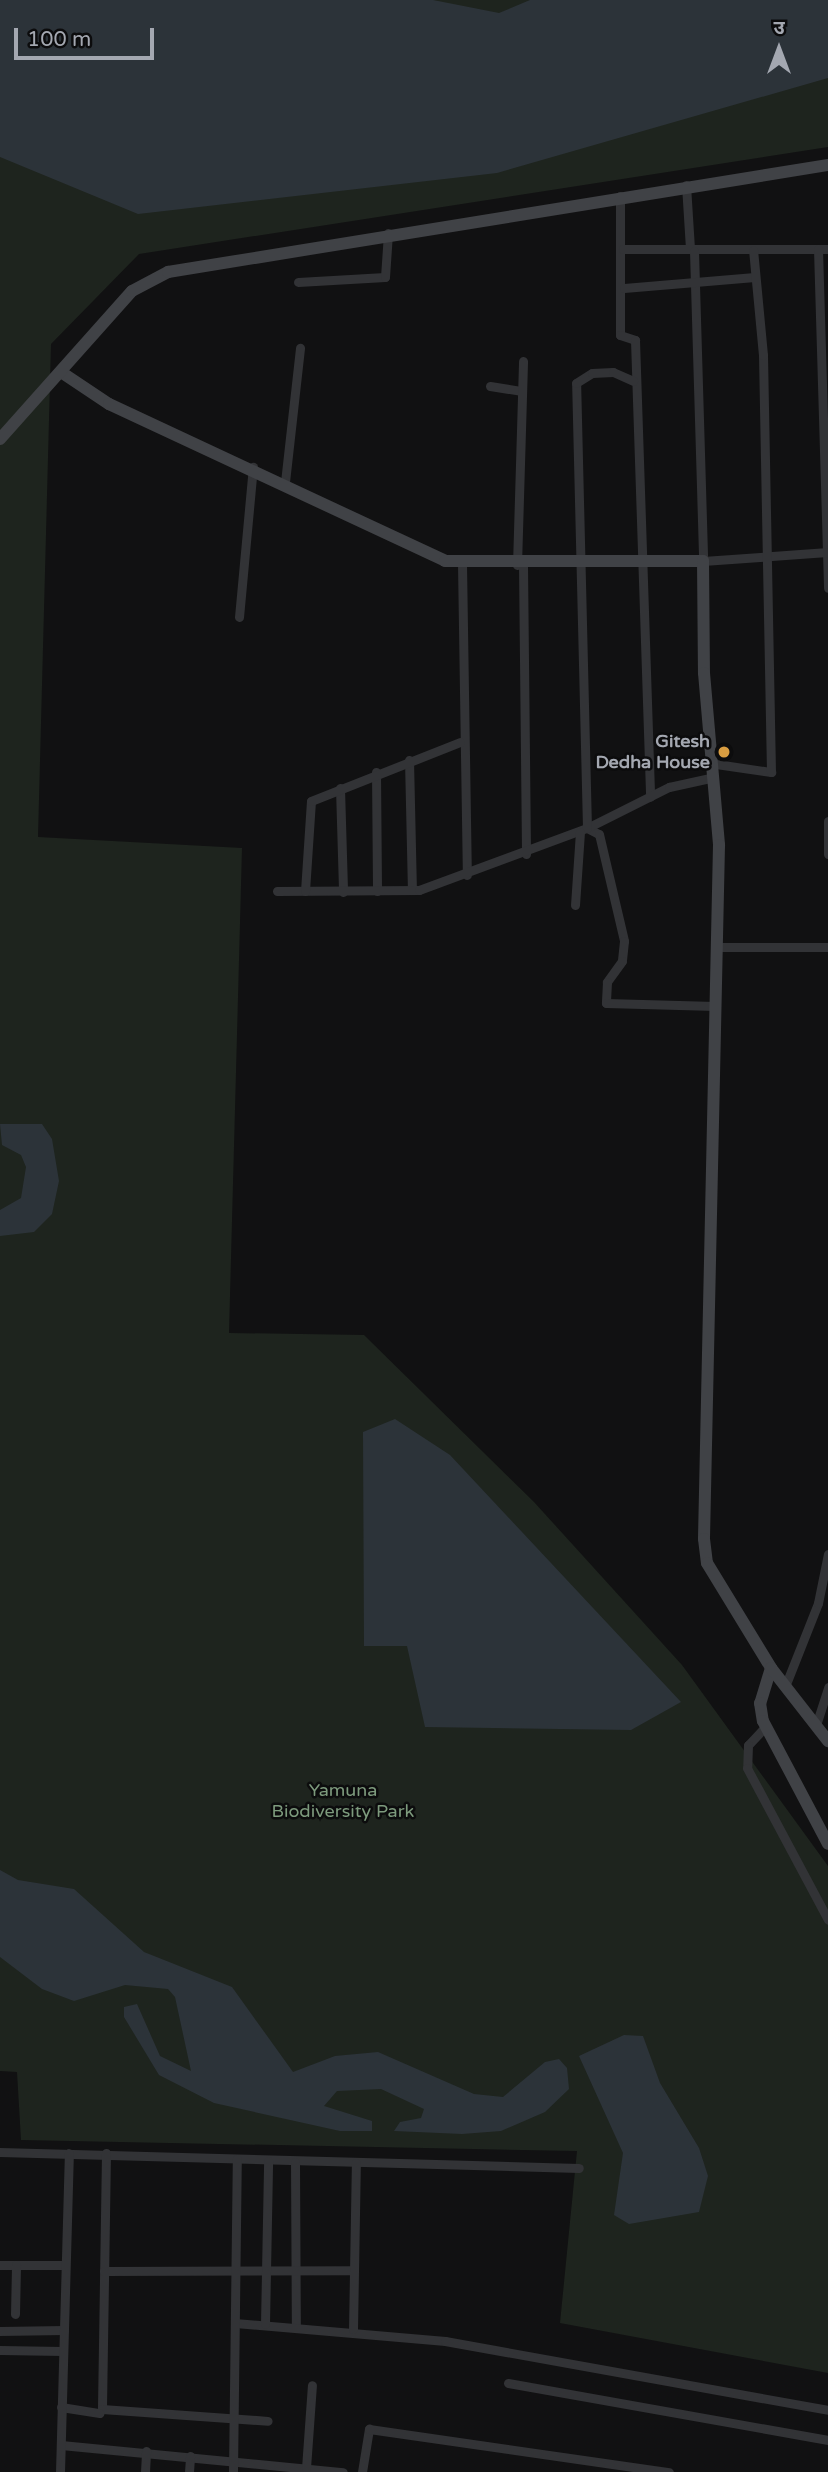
<!DOCTYPE html>
<html>
<head>
<meta charset="utf-8">
<style>
	body { margin:0 }
	#map { position:relative; width:828px; height:2472px; overflow:hidden; background:#111112; font-family:"Varela Round","Noto Sans Devanagari",sans-serif }
	div>[style] { position:absolute }
	.green>* { inset:0; background:#1e241e }
	.water>* { inset:0; background:#2c3339 }
	.street>* { height:9px; margin:-4.5px; padding:0 4.5px; transform-origin:4.5px; border-radius:4.5px; background:#323336 }
	.secondary>* { height:12px; margin:-6px; padding:0 6px; transform-origin:6px; border-radius:6px; background:#404246 }
	.dots>* { width:19px; height:19px; translate:-50% -50%; box-sizing:border-box; border:4px solid #0c0c0d; border-radius:50% }
	span { translate:-50% -50%; white-space:nowrap; text-align:center; line-height:1.15; -webkit-text-stroke:5px #0c0c0d; paint-order:stroke }
	.poi-label { font-size:18px; color:#a4a8b1; font-weight:700 }
	.right { translate:-100% -50%; text-align:right }
	.park-label { font-size:18px; color:#7d9a7d }
	.north { position:absolute; left:744px; top:14px; width:70px; height:70px; -webkit-text-stroke:5px #0c0c0d; paint-order:stroke; rotate:0deg; font-size:19px; font-weight:700; line-height:28px; text-align:center; color:#a4a8b1 }
	.north::after { content:''; display:block; margin:auto; width:24px; height:32px; background:#a4a8b1; clip-path:polygon(50% 0,100% 100%,50% 72%,0 100%) }
	.scale { position:absolute; left:14px; top:28px; width:140px; height:32px; box-sizing:border-box; border:4px solid #a4a8b1; border-top:0; padding-left:9px; font-size:21px; line-height:24px; white-space:nowrap; color:#a4a8b1; -webkit-text-stroke:5px #0c0c0d; paint-order:stroke }
</style>
</head>
<body>
<div id="map">
	<div class="green">
		<div style="clip-path:polygon(0 0,828px 0,828px 147px,139px 254px,51px 344px,38px 837px,242px 848px,229px 1333px,364px 1335px,534px 1502px,682px 1665px,828px 1866px,828px 2373px,560px 2323px,577px 2151px,21px 2140px,17px 2072px,0 2071px)"></div>
	</div>
	<div class="water">
		<div style="clip-path:polygon(0 0,433px 0,499px 13px,530px 0,828px 0,828px 78px,497px 173px,138px 214px,0 157px)"></div>
		<div style="clip-path:polygon(0 1124px,42px 1124px,52px 1139px,59px 1181px,52px 1214px,34px 1232px,0 1236px,0 1210px,21px 1198px,26px 1167px,21px 1155px,2px 1145px)"></div>
		<div style="clip-path:polygon(395px 1419px,450px 1455px,681px 1702px,631px 1730px,425px 1727px,407px 1646px,364px 1646px,363px 1432px)"></div>
		<div style="clip-path:polygon(0 1870px,18px 1880px,74px 1889px,144px 1952px,232px 1987px,293px 2072px,335px 2056px,378px 2052px,474px 2094px,503px 2097px,545px 2062px,559px 2059px,567px 2068px,569px 2089px,545px 2112px,501px 2131px,462px 2134px,394px 2131px,400px 2122px,421px 2118px,424px 2109px,381px 2089px,337px 2091px,324px 2106px,372px 2121px,372px 2131px,340px 2131px,214px 2103px,159px 2075px,124px 2017px,124px 2007px,137px 2004px,160px 2056px,191px 2071px,175px 1997px,168px 1989px,125px 1985px,74px 2001px,42px 1989px,0 1957px)"></div>
		<div style="clip-path:polygon(624px 2035px,643px 2036px,660px 2083px,699px 2148px,708px 2176px,699px 2212px,629px 2224px,614px 2215px,623px 2153px,579px 2056px)"></div>
	</div>
	<div class="street">
		<div style="left:686px;top:185px;width:64px;rotate:86.4deg"></div>
		<div style="left:620px;top:196px;width:139px;rotate:90deg"></div>
		<div style="left:620px;top:335px;width:16px;rotate:18deg"></div>
		<div style="left:635px;top:340px;width:457px;rotate:88.1deg"></div>
		<div style="left:623px;top:249px;width:205px"></div>
		<div style="left:818px;top:249px;width:339px;rotate:88.3deg"></div>
		<div style="left:694px;top:251px;width:310px;rotate:88.3deg"></div>
		<div style="left:703px;top:561px;width:125px;rotate:-4.1deg"></div>
		<div style="left:298px;top:282px;width:87px;rotate:-3.3deg"></div>
		<div style="left:385px;top:277px;width:44px;rotate:-86.1deg"></div>
		<div style="left:624px;top:288px;width:131px;rotate:-4.8deg"></div>
		<div style="left:490px;top:386px;width:31px;rotate:9deg"></div>
		<div style="left:285px;top:482px;width:135px;rotate:-83.6deg"></div>
		<div style="left:462px;top:564px;width:311px;rotate:89.1deg"></div>
		<div style="left:517px;top:565px;width:204px;rotate:-88.3deg"></div>
		<div style="left:523px;top:565px;width:289px;rotate:89.4deg"></div>
		<div style="left:239px;top:617px;width:151px;rotate:-84.7deg"></div>
		<div style="left:409px;top:760px;width:130px;rotate:88.7deg"></div>
		<div style="left:709px;top:763px;width:63px;rotate:8.3deg"></div>
		<div style="left:771px;top:772px;width:417px;rotate:-91.1deg"></div>
		<div style="left:763px;top:355px;width:105px;rotate:-95.4deg"></div>
		<div style="left:376px;top:772px;width:119px;rotate:89.5deg"></div>
		<div style="left:340px;top:788px;width:104px;rotate:88.3deg"></div>
		<div style="left:828px;top:821px;width:33px;rotate:90deg"></div>
		<div style="left:587px;top:828px;width:13px;rotate:27deg"></div>
		<div style="left:599px;top:834px;width:110px;rotate:76.8deg"></div>
		<div style="left:624px;top:941px;width:20px;rotate:96deg"></div>
		<div style="left:622px;top:961px;width:26px;rotate:126deg"></div>
		<div style="left:607px;top:982px;width:21px;rotate:93deg"></div>
		<div style="left:606px;top:1003px;width:109px;rotate:1.6deg"></div>
		<div style="left:587px;top:828px;width:92px;rotate:-26.6deg"></div>
		<div style="left:669px;top:787px;width:42px;rotate:-12.4deg"></div>
		<div style="left:277px;top:891px;width:142px;rotate:-0.4deg"></div>
		<div style="left:419px;top:890px;width:179px;rotate:-20.3deg"></div>
		<div style="left:587px;top:828px;width:445px;rotate:-91.4deg"></div>
		<div style="left:576px;top:383px;width:19px;rotate:-32deg"></div>
		<div style="left:592px;top:373px;width:21px;rotate:-3deg"></div>
		<div style="left:613px;top:372px;width:22px;rotate:24deg"></div>
		<div style="left:305px;top:891px;width:90px;rotate:-86.2deg"></div>
		<div style="left:311px;top:801px;width:160px;rotate:-21.6deg"></div>
		<div style="left:575px;top:905px;width:73px;rotate:-86.1deg"></div>
		<div style="left:715px;top:947px;width:113px"></div>
		<div style="left:786px;top:1684px;width:87px;rotate:-68.4deg"></div>
		<div style="left:818px;top:1603px;width:50px;rotate:-78.5deg"></div>
		<div style="left:816px;top:1725px;width:40px;rotate:-72deg"></div>
		<div style="left:765px;top:1727px;width:25px;rotate:133deg"></div>
		<div style="left:748px;top:1745px;width:23px;rotate:92deg"></div>
		<div style="left:747px;top:1768px;width:172px;rotate:61.9deg"></div>
		<div style="left:0;top:2152px;width:579px;rotate:1.58deg"></div>
		<div style="left:106px;top:2153px;width:256px;rotate:90.9deg"></div>
		<div style="left:102px;top:2409px;width:166px;rotate:4.1deg"></div>
		<div style="left:295px;top:2162px;width:164px;rotate:89.7deg"></div>
		<div style="left:0;top:2265px;width:65px"></div>
		<div style="left:104px;top:2271px;width:250px;rotate:-0.2deg"></div>
		<div style="left:15px;top:2314px;width:49px;rotate:-88.8deg"></div>
		<div style="left:235px;top:2323px;width:211px;rotate:4.9deg"></div>
		<div style="left:445px;top:2341px;width:389px;rotate:10.2deg"></div>
		<div style="left:265px;top:2324px;width:163px;rotate:-88.9deg"></div>
		<div style="left:353px;top:2329px;width:166px;rotate:-89deg"></div>
		<div style="left:0;top:2331px;width:64px;rotate:-0.9deg"></div>
		<div style="left:0;top:2350px;width:63px;rotate:0.9deg"></div>
		<div style="left:508px;top:2383px;width:325px;rotate:10.1deg"></div>
		<div style="left:61px;top:2407px;width:39px;rotate:9deg"></div>
		<div style="left:61px;top:2445px;width:283px;rotate:5.5deg"></div>
		<div style="left:306px;top:2468px;width:83px;rotate:-85.9deg"></div>
		<div style="left:60px;top:2472px;width:319px;rotate:-88.4deg"></div>
		<div style="left:145px;top:2472px;width:21px;rotate:-87deg"></div>
		<div style="left:189px;top:2472px;width:16px;rotate:-86deg"></div>
		<div style="left:233px;top:2472px;width:313px;rotate:-89.3deg"></div>
		<div style="left:362px;top:2472px;width:44px;rotate:-80.8deg"></div>
		<div style="left:369px;top:2429px;width:303px;rotate:8.2deg"></div>
	</div>
	<div class="secondary">
		<div style="left:61px;top:372px;width:58px;rotate:33.7deg"></div>
		<div style="left:109px;top:404px;width:371px;rotate:25deg"></div>
		<div style="left:445px;top:561px;width:258px"></div>
		<div style="left:703px;top:561px;width:112px;rotate:89.5deg"></div>
		<div style="left:704px;top:673px;width:173px;rotate:85deg"></div>
		<div style="left:719px;top:845px;width:694px;rotate:91.24deg"></div>
		<div style="left:704px;top:1539px;width:24px;rotate:83deg"></div>
		<div style="left:707px;top:1563px;width:123px;rotate:58.6deg"></div>
		<div style="left:771px;top:1668px;width:37px;rotate:107deg"></div>
		<div style="left:760px;top:1703px;width:18px;rotate:81deg"></div>
		<div style="left:763px;top:1721px;width:139px;rotate:62.1deg"></div>
		<div style="left:0;top:439px;width:198px;rotate:-48.3deg"></div>
		<div style="left:132px;top:291px;width:41px;rotate:-27.8deg"></div>
		<div style="left:168px;top:272px;width:669px;rotate:-9.21deg"></div>
		<div style="left:771px;top:1668px;width:93px;rotate:52deg"></div>
	</div>
	<div class="dots">
		<div style="left:724px;top:752px;background:#d99d41"></div>
	</div>
	<div class="poi-label">
		<span class="right" style="left:710px;top:752px">Gitesh<br>Dedha House</span>
	</div>
	<div class="park-label">
		<span style="left:343px;top:1801px">Yamuna<br>Biodiversity Park</span>
	</div>
	<div class="north">उ</div>
	<div class="scale">100 m</div>
</div>
</body>
</html>
